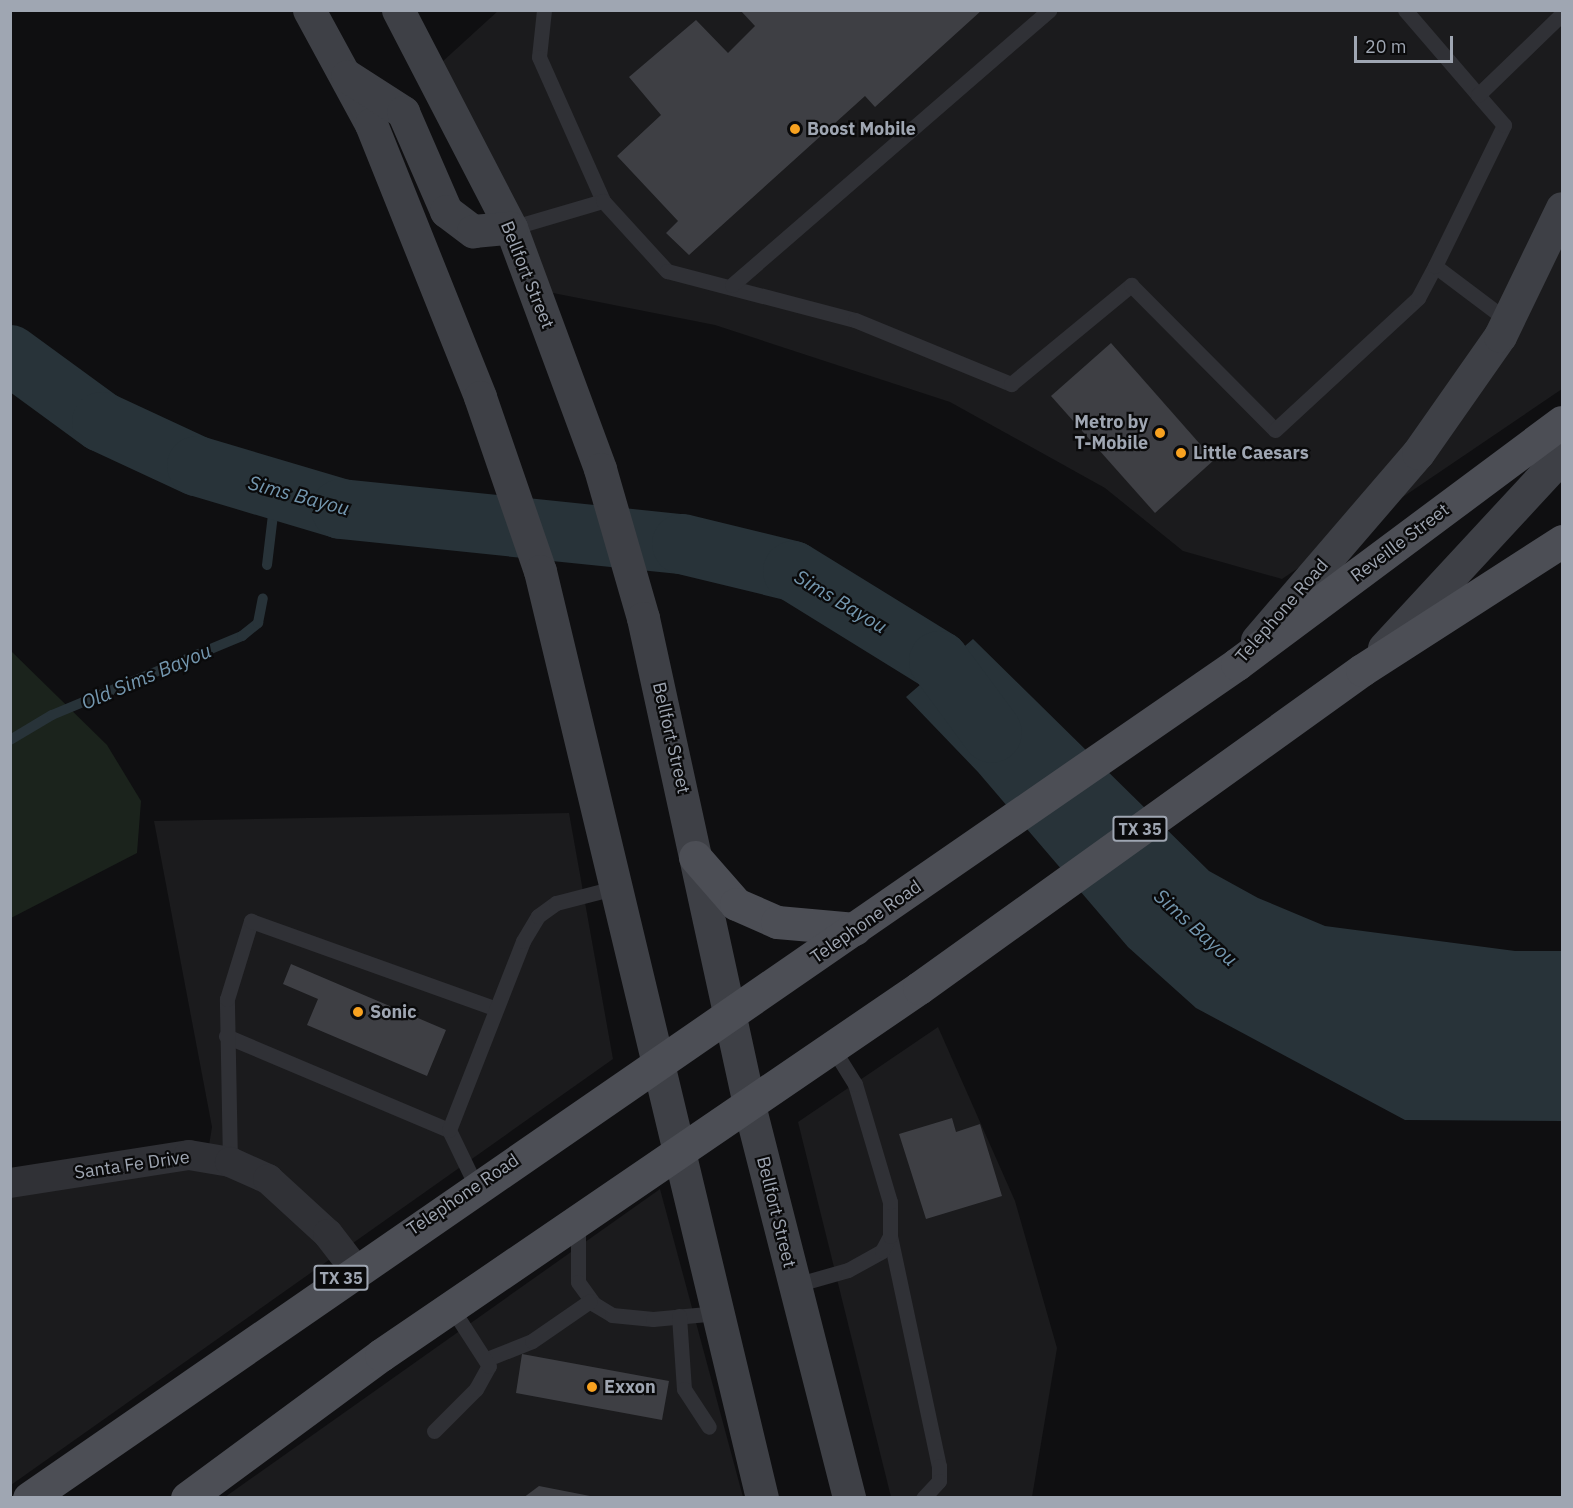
<!DOCTYPE html>
<html>
<head>
<meta charset="utf-8">
<style>
	body { margin:0 }
	#map { position:relative; width:1573px; height:1508px; overflow:hidden; background:#0f0f11; font-family:"IBM Plex Sans",sans-serif }
	div>[style] { position:absolute }
	.built>* { inset:0; background:#1b1b1d }
	.green>* { inset:0; background:#1b231c }
	.water>* { inset:0; background:#283339 }
	.stream>* { height:10px; margin:-5px; padding:0 5px; transform-origin:5px; border-radius:5px; background:#283339 }
	.river>* { height:60px; margin:-30px; padding:0 30px; transform-origin:30px; border-radius:30px; background:#283339 }
	.building>* { inset:0; background:#3e3f44 }
	.service>* { height:15px; margin:-7.5px; padding:0 7.5px; transform-origin:7.5px; border-radius:7.5px; background:#303136 }
	.minor>* { height:30px; margin:-15px; padding:0 15px; transform-origin:15px; border-radius:15px; background:#303136 }
	.secondary>* { height:33px; margin:-16.5px; padding:0 16.5px; transform-origin:16.5px; border-radius:16.5px; background:#3e4046 }
	.primary>* { height:33px; margin:-16.5px; padding:0 16.5px; transform-origin:16.5px; border-radius:16.5px; background:#4c4e55 }
	.dots>* { width:16px; height:16px; translate:-50% -50%; box-sizing:border-box; border:3px solid #0a0a0b; border-radius:50% }
	span { translate:-50% -50%; white-space:nowrap; text-align:center; line-height:1.15; -webkit-text-stroke:4.5px #0a0a0b; paint-order:stroke }
	.shield-label span { padding:2px 4px; background:#0a0a0b; border:2px solid; border-radius:4px; -webkit-text-stroke-width:0 }
	.shield-label { font-size:16px; color:#9fa6b2; font-weight:700 }
	.poi-label { font-size:18px; color:#9fa6b2; font-weight:700 }
	.left { translate:0 -50%; text-align:left }
	.right { translate:-100% -50%; text-align:right }
	.street-label { font-size:18px; color:#9fa6b2 }
	.water-label { font-size:20px; color:#7497af; font-style:italic }
	.frame { position:absolute; inset:0; border:12px solid #9fa6b2; pointer-events:none }
	.scale { position:absolute; left:1354px; top:36px; width:99px; height:27px; box-sizing:border-box; border:3px solid #9fa6b2; border-top:0; padding-left:8px; font-size:18px; line-height:21px; white-space:nowrap; color:#9fa6b2; -webkit-text-stroke:4px #0a0a0b; paint-order:stroke }
</style>
</head>
<body>
<div id="map">
	<div class="built">
		<div style="clip-path:polygon(499px 10px,1562px 11px,1562px 389px,1282px 579px,1183px 551px,1105px 488px,950px 402px,715px 325px,543px 291px,442px 62px)"></div>
		<div style="clip-path:polygon(569px 813px,613px 1059px,11px 1485px,11px 1184px,207px 1158px,212px 1127px,154px 821px)"></div>
		<div style="clip-path:polygon(938px 1027px,1015px 1201px,1057px 1348px,1032px 1497px,891px 1497px,798px 1122px)"></div>
		<div style="clip-path:polygon(660px 1189px,743px 1497px,225px 1497px)"></div>
	</div>
	<div class="green">
		<div style="clip-path:polygon(10px 650px,107px 745px,141px 801px,137px 853px,11px 918px)"></div>
	</div>
	<div class="water">
		<div style="clip-path:polygon(973px 639px,1209px 871px,1258px 898px,1325px 926px,1515px 951px,1562px 951px,1562px 1121px,1405px 1120px,1196px 1008px,1128px 947px,978px 772px,906px 697px)"></div>
	</div>
	<div class="stream">
		<div style="left:267px;top:565px;width:76px;rotate:-83.2deg"></div>
		<div style="left:10px;top:740px;width:49px;rotate:-30.8deg"></div>
		<div style="left:52px;top:715px;width:206px;rotate:-22.6deg"></div>
		<div style="left:242px;top:636px;width:21px;rotate:-39deg"></div>
		<div style="left:258px;top:623px;width:25px;rotate:-79deg"></div>
	</div>
	<div class="river">
		<div style="left:10px;top:355px;width:114px;rotate:36.1deg"></div>
		<div style="left:102px;top:422px;width:105px;rotate:24.9deg"></div>
		<div style="left:197px;top:466px;width:150px;rotate:16.6deg"></div>
		<div style="left:341px;top:509px;width:343px;rotate:5.9deg"></div>
		<div style="left:682px;top:544px;width:114px;rotate:13.7deg"></div>
		<div style="left:793px;top:571px;width:172px;rotate:31.7deg"></div>
		<div style="left:939px;top:661px;width:89px;rotate:53.6deg"></div>
	</div>
	<div class="building">
		<div style="clip-path:polygon(740px 10px,982px 10px,875px 107px,865px 96px,689px 255px,666px 233px,678px 221px,617px 156px,661px 115px,629px 77px,696px 20px,728px 53px,755px 26px)"></div>
		<div style="clip-path:polygon(1111px 343px,1214px 460px,1155px 513px,1051px 396px)"></div>
		<div style="clip-path:polygon(291px 964px,446px 1030px,427px 1076px,307px 1025px,318px 999px,283px 984px)"></div>
		<div style="clip-path:polygon(952px 1118px,956px 1132px,980px 1124px,1002px 1196px,926px 1219px,899px 1134px)"></div>
		<div style="clip-path:polygon(522px 1354px,669px 1381px,662px 1420px,516px 1393px)"></div>
		<div style="clip-path:polygon(539px 1486px,590px 1496px,590px 1498px,523px 1498px)"></div>
	</div>
	<div class="service">
		<div style="left:544px;top:10px;width:47px;rotate:96.1deg"></div>
		<div style="left:539px;top:57px;width:158px;rotate:66deg"></div>
		<div style="left:1405px;top:10px;width:112px;rotate:49.3deg"></div>
		<div style="left:511px;top:228px;width:96px;rotate:-16.4deg"></div>
		<div style="left:603px;top:201px;width:95px;rotate:47.6deg"></div>
		<div style="left:667px;top:271px;width:194px;rotate:14.6deg"></div>
		<div style="left:855px;top:320px;width:169px;rotate:22.3deg"></div>
		<div style="left:1011px;top:384px;width:156px;rotate:-39.5deg"></div>
		<div style="left:1131px;top:285px;width:204px;rotate:45.2deg"></div>
		<div style="left:1275px;top:430px;width:195px;rotate:-42.7deg"></div>
		<div style="left:1418px;top:298px;width:36px;rotate:-62deg"></div>
		<div style="left:732px;top:285px;width:420px;rotate:-40.9deg"></div>
		<div style="left:1508px;top:321px;width:91px;rotate:-143deg"></div>
		<div style="left:1435px;top:266px;width:157px;rotate:-63.9deg"></div>
		<div style="left:1504px;top:125px;width:40px;rotate:-131deg"></div>
		<div style="left:1478px;top:95px;width:117px;rotate:-44deg"></div>
		<div style="left:226px;top:1036px;width:242px;rotate:22.9deg"></div>
		<div style="left:230px;top:1162px;width:163px;rotate:-91.1deg"></div>
		<div style="left:227px;top:999px;width:82px;rotate:-72.9deg"></div>
		<div style="left:251px;top:921px;width:258px;rotate:19.7deg"></div>
		<div style="left:476px;top:1186px;width:62px;rotate:-115.7deg"></div>
		<div style="left:449px;top:1130px;width:203px;rotate:-68.6deg"></div>
		<div style="left:523px;top:941px;width:29px;rotate:-59deg"></div>
		<div style="left:538px;top:916px;width:22px;rotate:-36deg"></div>
		<div style="left:556px;top:903px;width:60px;rotate:-14.5deg"></div>
		<div style="left:578px;top:1222px;width:60px;rotate:90deg"></div>
		<div style="left:578px;top:1282px;width:27px;rotate:54deg"></div>
		<div style="left:594px;top:1304px;width:21px;rotate:31deg"></div>
		<div style="left:612px;top:1315px;width:41px;rotate:5.6deg"></div>
		<div style="left:653px;top:1319px;width:65px;rotate:-5.3deg"></div>
		<div style="left:890px;top:1236px;width:235px;rotate:78deg"></div>
		<div style="left:939px;top:1466px;width:15px;rotate:90deg"></div>
		<div style="left:939px;top:1481px;width:23px;rotate:133deg"></div>
		<div style="left:795px;top:1285px;width:55px;rotate:-15.8deg"></div>
		<div style="left:848px;top:1270px;width:39px;rotate:-29deg"></div>
		<div style="left:882px;top:1251px;width:17px;rotate:-62deg"></div>
		<div style="left:890px;top:1236px;width:34px;rotate:-90deg"></div>
		<div style="left:890px;top:1202px;width:123px;rotate:-106.5deg"></div>
		<div style="left:855px;top:1084px;width:44px;rotate:-121.9deg"></div>
		<div style="left:679px;top:1316px;width:73px;rotate:86.1deg"></div>
		<div style="left:684px;top:1389px;width:45px;rotate:56.7deg"></div>
		<div style="left:487px;top:1359px;width:48px;rotate:-21.8deg"></div>
		<div style="left:532px;top:1341px;width:70px;rotate:-34.6deg"></div>
		<div style="left:434px;top:1431px;width:59px;rotate:-45deg"></div>
		<div style="left:476px;top:1389px;width:26px;rotate:-61deg"></div>
		<div style="left:489px;top:1366px;width:70px;rotate:-122.8deg"></div>
	</div>
	<div class="minor">
		<div style="left:10px;top:1183px;width:181px;rotate:-8.9deg"></div>
		<div style="left:189px;top:1155px;width:42px;rotate:9.7deg"></div>
		<div style="left:230px;top:1162px;width:42px;rotate:24.1deg"></div>
		<div style="left:268px;top:1179px;width:81px;rotate:42.5deg"></div>
		<div style="left:328px;top:1234px;width:44px;rotate:52.4deg"></div>
	</div>
	<div class="secondary">
		<div style="left:309px;top:10px;width:130px;rotate:61.5deg"></div>
		<div style="left:371px;top:124px;width:294px;rotate:68.2deg"></div>
		<div style="left:480px;top:397px;width:184px;rotate:71deg"></div>
		<div style="left:540px;top:571px;width:953px;rotate:76.53deg"></div>
		<div style="left:398px;top:10px;width:246px;rotate:62.6deg"></div>
		<div style="left:511px;top:228px;width:257px;rotate:69.7deg"></div>
		<div style="left:600px;top:469px;width:155px;rotate:73.9deg"></div>
		<div style="left:643px;top:618px;width:498px;rotate:77.7deg"></div>
		<div style="left:749px;top:1105px;width:406px;rotate:75.7deg"></div>
		<div style="left:347px;top:76px;width:67px;rotate:32.7deg"></div>
		<div style="left:403px;top:112px;width:108px;rotate:66.5deg"></div>
		<div style="left:446px;top:211px;width:34px;rotate:37deg"></div>
		<div style="left:473px;top:231px;width:38px;rotate:-5deg"></div>
		<div style="left:1257px;top:640px;width:247px;rotate:-49.3deg"></div>
		<div style="left:1418px;top:453px;width:143px;rotate:-55deg"></div>
		<div style="left:1500px;top:336px;width:142px;rotate:-64.2deg"></div>
		<div style="left:1384px;top:648px;width:262px;rotate:-47.2deg"></div>
	</div>
	<div class="primary">
		<div style="left:695px;top:857px;width:62px;rotate:48.9deg"></div>
		<div style="left:736px;top:904px;width:45px;rotate:23.7deg"></div>
		<div style="left:777px;top:922px;width:78px;rotate:5.1deg"></div>
		<div style="left:29px;top:1498px;width:1468px;rotate:-34.62deg"></div>
		<div style="left:1237px;top:664px;width:405px;rotate:-36.7deg"></div>
		<div style="left:187px;top:1498px;width:241px;rotate:-36.4deg"></div>
		<div style="left:381px;top:1355px;width:651px;rotate:-34.3deg"></div>
		<div style="left:919px;top:988px;width:545px;rotate:-35.67deg"></div>
		<div style="left:1362px;top:670px;width:238px;rotate:-32.8deg"></div>
	</div>
	<div class="dots">
		<div style="left:795px;top:129px;background:#f8a220"></div>
		<div style="left:1160px;top:433px;background:#f8a220"></div>
		<div style="left:1181px;top:453px;background:#f8a220"></div>
		<div style="left:358px;top:1012px;background:#f8a220"></div>
		<div style="left:592px;top:1387px;background:#f8a220"></div>
	</div>
	<div class="shield-label">
		<span style="left:1140px;top:829px">TX 35</span>
		<span style="left:341px;top:1278px">TX 35</span>
	</div>
	<div class="poi-label">
		<span class="left" style="left:807px;top:129px">Boost Mobile</span>
		<span class="right" style="left:1148px;top:433px">Metro by<br>T-Mobile</span>
		<span class="left" style="left:1193px;top:453px">Little Caesars</span>
		<span class="left" style="left:370px;top:1012px">Sonic</span>
		<span class="left" style="left:604px;top:1387px">Exxon</span>
	</div>
	<div class="street-label">
		<span style="left:527px;top:275px;rotate:68deg">Bellfort Street</span>
		<span style="left:1400px;top:543px;rotate:-37deg">Reveille Street</span>
		<span style="left:1282px;top:611px;rotate:-49deg">Telephone Road</span>
		<span style="left:671px;top:738px;rotate:77deg">Bellfort Street</span>
		<span style="left:866px;top:922px;rotate:-35deg">Telephone Road</span>
		<span style="left:132px;top:1165px;rotate:-8deg">Santa Fe Drive</span>
		<span style="left:463px;top:1195px;rotate:-34deg">Telephone Road</span>
		<span style="left:776px;top:1212px;rotate:76deg">Bellfort Street</span>
	</div>
	<div class="water-label">
		<span style="left:299px;top:495px;rotate:15deg">Sims Bayou</span>
		<span style="left:841px;top:601px;rotate:31deg">Sims Bayou</span>
		<span style="left:146px;top:676px;rotate:-23deg">Old Sims Bayou</span>
		<span style="left:1196px;top:927px;rotate:42deg">Sims Bayou</span>
	</div>
	<div class="frame"></div>
	<div class="scale">20 m</div>
</div>
</body>
</html>
